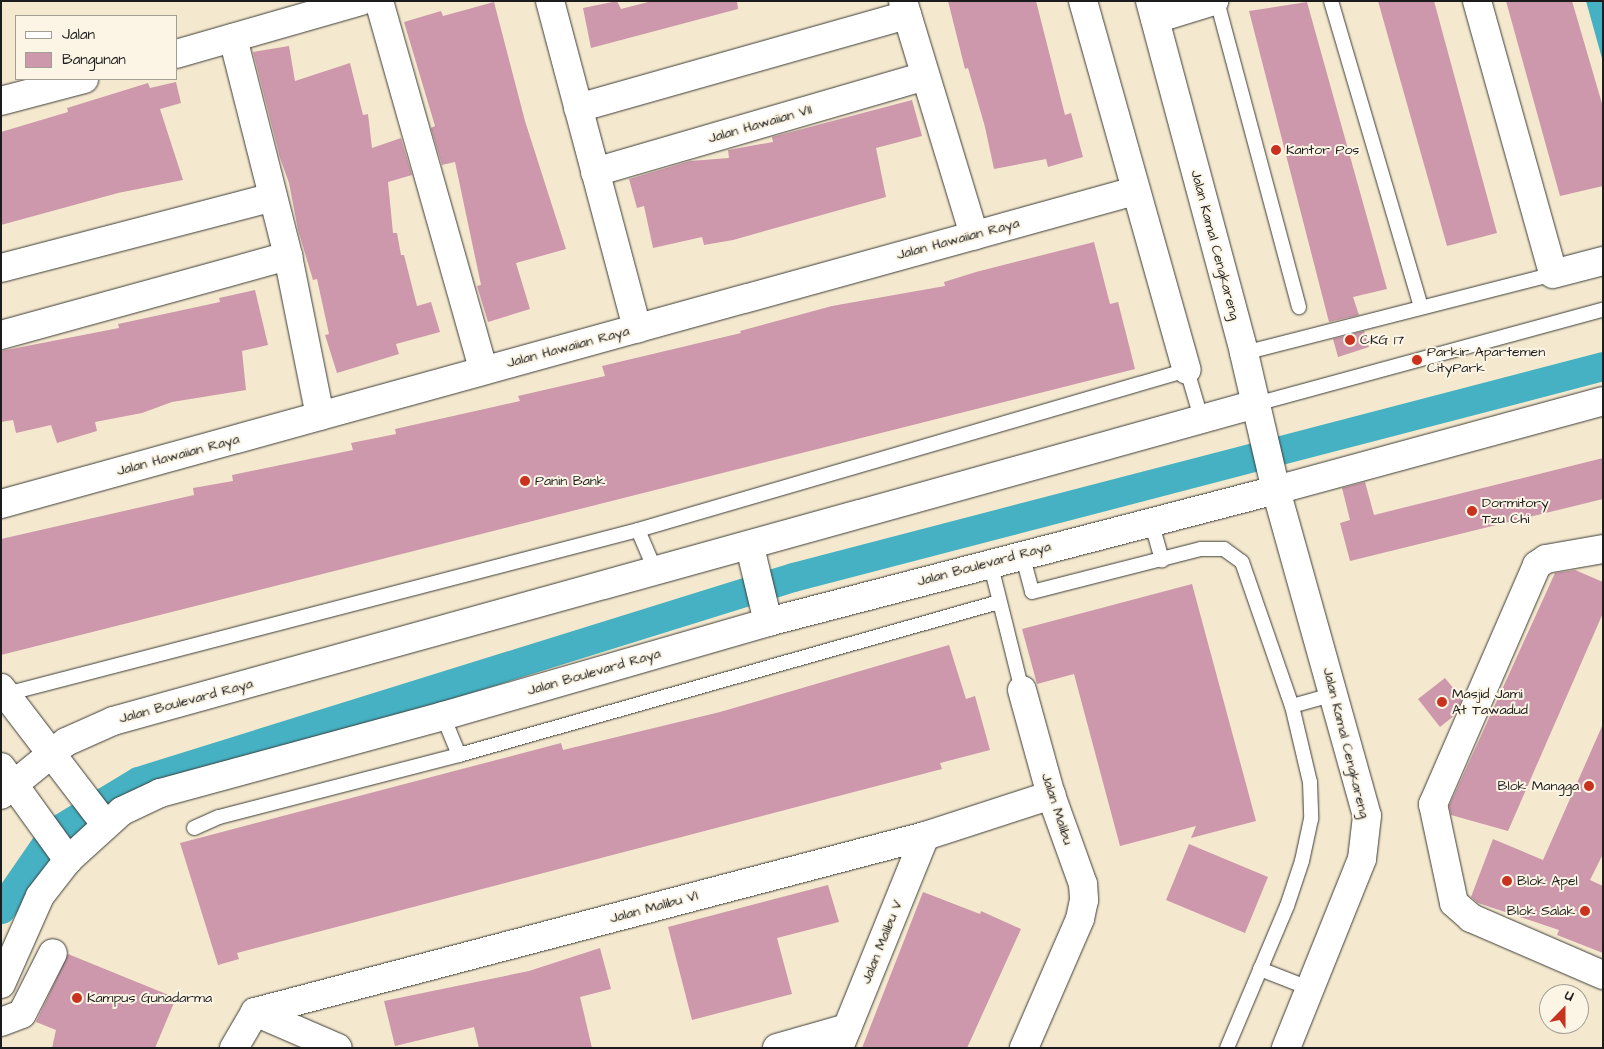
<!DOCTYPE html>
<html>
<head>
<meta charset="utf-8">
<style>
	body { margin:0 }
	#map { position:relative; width:1604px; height:1049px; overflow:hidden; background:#f4e9ce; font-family:"Architects Daughter",sans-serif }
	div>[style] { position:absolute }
	.water>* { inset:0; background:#45b1c2 }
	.canal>* { height:29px; margin:-14.5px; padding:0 14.5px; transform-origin:14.5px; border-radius:14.5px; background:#45b1c2 }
	.building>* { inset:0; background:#cd98ab }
	.roads { filter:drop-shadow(0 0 1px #3c3b37) drop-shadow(0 0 1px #3c3b37) }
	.lane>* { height:14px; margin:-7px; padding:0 7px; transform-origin:7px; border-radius:7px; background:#fff }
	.street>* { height:28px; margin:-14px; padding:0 14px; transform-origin:14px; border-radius:14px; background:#fff }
	.secondary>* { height:28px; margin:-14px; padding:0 14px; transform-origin:14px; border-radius:14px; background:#fff }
	.dots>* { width:14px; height:14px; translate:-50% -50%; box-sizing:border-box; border:2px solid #fcf5e5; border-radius:50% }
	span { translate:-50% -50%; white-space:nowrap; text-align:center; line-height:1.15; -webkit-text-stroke:4px #fcf5e5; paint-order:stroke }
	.street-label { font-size:14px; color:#1c1c1c }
	.poi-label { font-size:14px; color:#1c1c1c }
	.left { translate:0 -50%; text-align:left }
	.right { translate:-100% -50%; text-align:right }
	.frame { position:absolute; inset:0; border:2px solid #1c1c1c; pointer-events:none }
	.legend { position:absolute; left:15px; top:15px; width:162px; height:65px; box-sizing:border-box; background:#fcf5e5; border:1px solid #a29e95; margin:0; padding:6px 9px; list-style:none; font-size:15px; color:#1c1c1c }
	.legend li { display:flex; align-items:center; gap:10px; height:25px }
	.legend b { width:25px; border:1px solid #a29e95 }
	.north { position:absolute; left:1539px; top:984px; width:50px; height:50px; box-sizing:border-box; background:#fcf5e5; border:1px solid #a29e95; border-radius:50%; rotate:22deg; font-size:14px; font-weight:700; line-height:20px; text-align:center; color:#1c1c1c }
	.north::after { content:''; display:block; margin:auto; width:18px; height:22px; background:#c8321e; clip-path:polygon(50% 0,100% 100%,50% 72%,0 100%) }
</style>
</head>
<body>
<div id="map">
	<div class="water">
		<div style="clip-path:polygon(1586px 1px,1603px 1px,1603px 62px)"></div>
	</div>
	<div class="canal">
		<div style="left:1px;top:909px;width:93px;rotate:-55.5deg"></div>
		<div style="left:54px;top:832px;width:98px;rotate:-31.3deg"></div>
		<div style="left:138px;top:781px;width:686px;rotate:-17.3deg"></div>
		<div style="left:793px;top:577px;width:837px;rotate:-14.6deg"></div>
	</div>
	<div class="building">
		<div style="clip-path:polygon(617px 1px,621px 9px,652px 1px,737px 1px,738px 9px,591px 48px,583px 8px)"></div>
		<div style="clip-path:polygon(948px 1px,1036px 1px,1065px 115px,1071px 113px,1083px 157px,1048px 167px,1046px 159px,994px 169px,985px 127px,968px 68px,965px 69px)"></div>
		<div style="clip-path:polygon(1378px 1px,1434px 1px,1497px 233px,1447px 246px)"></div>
		<div style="clip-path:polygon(1506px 1px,1572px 1px,1603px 107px,1603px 186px,1560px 196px)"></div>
		<div style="clip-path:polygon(494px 2px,525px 121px,566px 249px,516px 263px,530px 309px,488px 322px,477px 286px,481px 285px,455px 162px,442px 165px,431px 128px,435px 126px,404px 22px,441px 11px,443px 16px)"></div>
		<div style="clip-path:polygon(1307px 2px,1387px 289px,1353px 297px,1359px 315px,1329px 322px,1249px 11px)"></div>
		<div style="clip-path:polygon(289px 46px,295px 81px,350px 63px,363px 115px,368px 114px,372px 148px,401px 138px,412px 175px,388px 182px,393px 233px,397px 233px,401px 255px,404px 255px,417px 306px,431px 302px,440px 332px,396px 344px,399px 354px,337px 373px,325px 335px,329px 334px,317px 279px,313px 280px,298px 230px,289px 183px,280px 158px,253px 52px)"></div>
		<div style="clip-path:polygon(176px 82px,181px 103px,160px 109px,183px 180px,118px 193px,1px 225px,1px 132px,68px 112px,67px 108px,148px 83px,150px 88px)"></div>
		<div style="clip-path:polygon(912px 100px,922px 136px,876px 148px,886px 197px,733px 240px,704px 245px,702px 237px,653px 248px,644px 206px,637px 208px,629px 179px,690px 161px,729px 158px,728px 150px,773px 142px,772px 137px)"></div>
		<div style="clip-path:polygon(1094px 242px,1110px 304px,1118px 302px,1135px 369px,1px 655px,1px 539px,194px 495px,193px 488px,233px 481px,232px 475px,353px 450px,351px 443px,396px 434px,395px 429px,520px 401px,518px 396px,605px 376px,602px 366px,741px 333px,740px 331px,832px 306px,945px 286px,944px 282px,976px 272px)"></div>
		<div style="clip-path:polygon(255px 290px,268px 345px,242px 351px,246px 390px,172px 402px,142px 413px,95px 422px,97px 431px,57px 443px,51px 425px,16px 433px,13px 420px,1px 422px,1px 351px,119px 328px,118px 324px,220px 302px,219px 298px)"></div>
		<div style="clip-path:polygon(1364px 331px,1369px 347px,1338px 357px,1333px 339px)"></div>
		<div style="clip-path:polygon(1603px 458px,1603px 499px,1350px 561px,1340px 523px,1350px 520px,1342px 488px,1365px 482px,1374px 515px)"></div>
		<div style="clip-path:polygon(1575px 570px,1603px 582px,1603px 613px,1508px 831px,1451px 815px,1449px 806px,1555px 573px)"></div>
		<div style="clip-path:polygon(1192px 584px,1256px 821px,1191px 838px,1196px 826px,1120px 846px,1074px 674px,1037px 684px,1022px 629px)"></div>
		<div style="clip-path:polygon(949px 645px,966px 699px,975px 696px,990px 750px,940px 763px,942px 769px,237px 953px,239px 959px,218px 965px,180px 843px,561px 743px,563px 750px,720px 712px)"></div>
		<div style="clip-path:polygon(1445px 678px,1462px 699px,1455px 715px,1440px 727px,1418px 699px)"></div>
		<div style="clip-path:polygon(1603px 724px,1603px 854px,1590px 880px,1603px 886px,1603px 953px,1557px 935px,1559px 930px,1478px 903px,1471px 897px,1493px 839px,1543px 860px)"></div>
		<div style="clip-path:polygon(1189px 844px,1268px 877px,1245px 933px,1166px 900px)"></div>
		<div style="clip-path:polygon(828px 885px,839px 922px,777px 938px,792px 994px,692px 1020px,668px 927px)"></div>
		<div style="clip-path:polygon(923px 892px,980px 914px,981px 911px,1021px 929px,967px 1048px,862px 1048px)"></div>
		<div style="clip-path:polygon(600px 948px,611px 989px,580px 997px,592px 1048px,479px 1048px,474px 1027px,395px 1046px,384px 1001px,529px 971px)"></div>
		<div style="clip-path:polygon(68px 954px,176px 998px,155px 1048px,52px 1048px,56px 1030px,36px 1022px)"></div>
	</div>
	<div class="roads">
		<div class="lane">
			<div style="left:1217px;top:1px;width:317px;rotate:75deg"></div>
			<div style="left:1331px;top:1px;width:319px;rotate:73.6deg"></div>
			<div style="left:1244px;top:353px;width:319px;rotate:-14.3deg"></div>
			<div style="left:1256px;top:404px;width:360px;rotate:-15.2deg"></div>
			<div style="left:1151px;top:521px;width:41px;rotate:74.2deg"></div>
			<div style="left:638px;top:530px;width:46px;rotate:66.8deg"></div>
			<div style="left:1022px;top:554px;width:39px;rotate:75deg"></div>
			<div style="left:1032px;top:592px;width:174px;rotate:-14.3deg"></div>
			<div style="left:1201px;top:549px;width:23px"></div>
			<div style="left:1224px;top:549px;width:22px;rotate:36deg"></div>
			<div style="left:1242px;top:562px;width:152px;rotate:70.9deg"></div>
			<div style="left:1292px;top:706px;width:78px;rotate:76.7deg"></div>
			<div style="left:1310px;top:782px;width:37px;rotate:88deg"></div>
			<div style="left:1311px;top:819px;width:43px;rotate:102.1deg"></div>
			<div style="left:1302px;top:861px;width:47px;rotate:108.4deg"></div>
			<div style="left:1287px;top:906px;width:154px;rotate:112.9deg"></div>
			<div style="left:990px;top:562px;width:132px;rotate:76deg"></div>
			<div style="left:6px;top:694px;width:653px;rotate:-14.55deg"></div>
			<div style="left:638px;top:530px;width:572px;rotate:-16.25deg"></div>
			<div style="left:1187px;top:370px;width:50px;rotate:73.7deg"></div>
			<div style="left:1292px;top:706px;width:45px;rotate:-15.6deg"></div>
			<div style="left:443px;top:716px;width:42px;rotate:67.7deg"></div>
			<div style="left:194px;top:828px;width:27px;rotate:-24deg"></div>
			<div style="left:219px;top:817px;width:248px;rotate:-14.5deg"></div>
			<div style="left:459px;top:755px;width:561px;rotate:-15.82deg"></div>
			<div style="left:1260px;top:969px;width:55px;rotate:21.4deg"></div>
		</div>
		<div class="street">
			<div style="left:379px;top:1px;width:382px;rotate:74.2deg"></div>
			<div style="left:550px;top:1px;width:339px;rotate:75.1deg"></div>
			<div style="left:903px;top:1px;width:245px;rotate:73.1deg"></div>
			<div style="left:1083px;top:1px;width:383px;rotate:74.3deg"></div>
			<div style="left:1477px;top:1px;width:283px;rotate:74.4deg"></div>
			<div style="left:1553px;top:274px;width:52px;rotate:-14.6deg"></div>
			<div style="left:1155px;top:19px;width:62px;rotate:-17deg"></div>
			<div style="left:233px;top:38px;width:225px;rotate:75.8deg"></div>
			<div style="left:288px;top:256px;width:163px;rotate:78.7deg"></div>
			<div style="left:176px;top:54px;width:192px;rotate:-16deg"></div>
			<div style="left:1px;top:101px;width:86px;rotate:-14.8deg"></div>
			<div style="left:578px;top:108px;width:342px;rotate:-15.8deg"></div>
			<div style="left:595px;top:172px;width:344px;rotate:-16.2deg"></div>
			<div style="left:1px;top:268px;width:281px;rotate:-14.6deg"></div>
			<div style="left:1px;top:335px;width:298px;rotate:-15.4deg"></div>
			<div style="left:1276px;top:490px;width:339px;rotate:-15.2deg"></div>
			<div style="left:1px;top:504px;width:1176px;rotate:-15.43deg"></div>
			<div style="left:1603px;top:549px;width:58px;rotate:170deg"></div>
			<div style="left:1546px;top:559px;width:11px;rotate:146deg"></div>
			<div style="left:1537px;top:565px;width:261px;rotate:113.5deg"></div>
			<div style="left:1433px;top:804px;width:101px;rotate:78deg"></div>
			<div style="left:1454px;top:903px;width:23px;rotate:41deg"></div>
			<div style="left:1471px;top:918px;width:144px;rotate:23.4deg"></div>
			<div style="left:1px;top:688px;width:171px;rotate:52.6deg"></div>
			<div style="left:1022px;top:690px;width:109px;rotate:74.6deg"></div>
			<div style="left:1051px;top:795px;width:95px;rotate:70.2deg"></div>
			<div style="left:1083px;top:884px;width:16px;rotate:86deg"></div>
			<div style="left:1084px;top:900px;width:19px;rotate:102deg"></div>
			<div style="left:1080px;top:919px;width:141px;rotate:113.5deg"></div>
			<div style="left:1px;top:767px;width:115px;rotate:54.2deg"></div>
			<div style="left:255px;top:1012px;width:693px;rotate:-14.72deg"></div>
			<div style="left:925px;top:836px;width:133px;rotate:-18deg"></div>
			<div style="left:255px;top:1012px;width:90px;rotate:23.4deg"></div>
			<div style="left:1px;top:1022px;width:22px;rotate:-21deg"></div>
			<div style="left:22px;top:1014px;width:68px;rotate:-63.1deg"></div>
			<div style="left:234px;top:1048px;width:42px;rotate:-59.7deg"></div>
			<div style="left:777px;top:1048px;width:73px;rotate:-15.9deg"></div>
			<div style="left:839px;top:1048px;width:229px;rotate:-67.9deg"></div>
		</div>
		<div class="secondary">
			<div style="left:1150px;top:1px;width:364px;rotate:75deg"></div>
			<div style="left:1244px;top:353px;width:141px;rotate:76.9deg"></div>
			<div style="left:1276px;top:490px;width:338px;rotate:74.4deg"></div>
			<div style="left:1367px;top:816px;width:43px;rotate:96.6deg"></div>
			<div style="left:1362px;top:859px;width:204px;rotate:111.9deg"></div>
			<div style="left:750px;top:547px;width:77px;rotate:76.5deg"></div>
			<div style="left:1px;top:795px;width:84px;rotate:-39.2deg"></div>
			<div style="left:66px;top:742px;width:51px;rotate:-24.1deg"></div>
			<div style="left:113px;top:721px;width:1186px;rotate:-15.5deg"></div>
			<div style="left:1px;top:984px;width:96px;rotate:-66.1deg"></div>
			<div style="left:40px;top:896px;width:46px;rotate:-52.1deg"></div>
			<div style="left:68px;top:860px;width:73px;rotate:-42.2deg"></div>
			<div style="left:122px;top:811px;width:42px;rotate:-25.3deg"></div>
			<div style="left:160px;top:793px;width:293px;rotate:-15.2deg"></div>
			<div style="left:443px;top:716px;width:338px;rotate:-16.1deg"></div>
			<div style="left:768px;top:622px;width:525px;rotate:-14.57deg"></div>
		</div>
	</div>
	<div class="dots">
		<div style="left:1276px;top:150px;background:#c8321e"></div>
		<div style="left:1350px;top:340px;background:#c8321e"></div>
		<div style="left:1417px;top:360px;background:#c8321e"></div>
		<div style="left:525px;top:481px;background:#c8321e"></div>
		<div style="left:1472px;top:511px;background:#c8321e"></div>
		<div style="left:1442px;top:702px;background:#c8321e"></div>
		<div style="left:1589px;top:786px;background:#c8321e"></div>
		<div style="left:1507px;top:881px;background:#c8321e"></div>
		<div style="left:1585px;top:911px;background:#c8321e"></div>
		<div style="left:77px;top:998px;background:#c8321e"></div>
	</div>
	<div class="street-label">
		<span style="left:760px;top:124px;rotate:-16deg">Jalan Hawaiian VII</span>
		<span style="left:958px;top:239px;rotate:-15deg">Jalan Hawaiian Raya</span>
		<span style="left:1215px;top:245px;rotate:75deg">Jalan Kamal Cengkareng</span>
		<span style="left:568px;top:347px;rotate:-15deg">Jalan Hawaiian Raya</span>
		<span style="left:178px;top:455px;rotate:-15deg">Jalan Hawaiian Raya</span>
		<span style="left:984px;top:564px;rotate:-15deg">Jalan Boulevard Raya</span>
		<span style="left:594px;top:672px;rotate:-16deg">Jalan Boulevard Raya</span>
		<span style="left:186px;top:701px;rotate:-15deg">Jalan Boulevard Raya</span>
		<span style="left:1346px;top:743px;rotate:76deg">Jalan Kamal Cengkareng</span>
		<span style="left:1057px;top:809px;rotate:72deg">Jalan Malibu</span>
		<span style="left:654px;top:907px;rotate:-15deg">Jalan Malibu VI</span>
		<span style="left:882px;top:942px;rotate:-68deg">Jalan Malibu V</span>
	</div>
	<div class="poi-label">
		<span class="left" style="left:1286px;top:150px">Kantor Pos</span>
		<span class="left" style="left:1360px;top:340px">CKG 17</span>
		<span class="left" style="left:1427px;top:360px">Parkir Apartemen<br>CityPark</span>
		<span class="left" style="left:535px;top:481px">Panin Bank</span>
		<span class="left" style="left:1482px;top:511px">Dormitory<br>Tzu Chi</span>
		<span class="left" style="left:1452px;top:702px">Masjid Jami<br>At Tawadud</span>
		<span class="right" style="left:1579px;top:786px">Blok Mangga</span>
		<span class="left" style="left:1517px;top:881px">Blok Apel</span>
		<span class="right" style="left:1575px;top:911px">Blok Salak</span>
		<span class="left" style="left:87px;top:998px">Kampus Gunadarma</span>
	</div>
	<div class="frame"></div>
	<ul class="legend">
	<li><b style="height:6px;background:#fff"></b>Jalan</li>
	<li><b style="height:14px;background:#cd98ab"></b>Bangunan</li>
	</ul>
	<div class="north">U</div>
</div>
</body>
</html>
